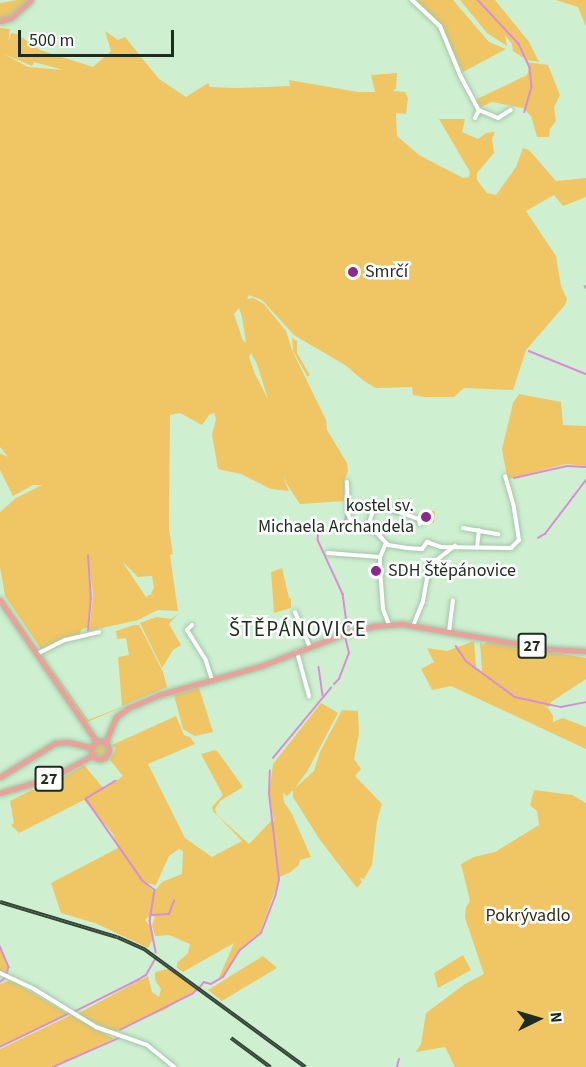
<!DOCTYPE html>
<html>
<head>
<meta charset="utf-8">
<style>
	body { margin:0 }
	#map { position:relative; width:586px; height:1067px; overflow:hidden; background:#cef0d1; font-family:"Source Sans 3",sans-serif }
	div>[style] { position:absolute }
	.green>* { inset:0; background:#efc663 }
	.round { border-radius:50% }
	.water>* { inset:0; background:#d98dd8 }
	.stream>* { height:1.5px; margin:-0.75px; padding:0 0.75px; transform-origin:0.75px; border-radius:0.75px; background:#d98dd8 }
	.roads { filter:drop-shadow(0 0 2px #a4c5a7) drop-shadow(0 0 2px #a4c5a7) }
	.minor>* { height:4px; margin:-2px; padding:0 2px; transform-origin:2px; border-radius:2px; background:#fff }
	.major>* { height:5px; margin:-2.5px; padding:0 2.5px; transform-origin:2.5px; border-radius:2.5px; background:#e9a19a }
	.major>.ring { margin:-2.5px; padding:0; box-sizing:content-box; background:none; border:5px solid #e9a19a; border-radius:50% }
	.rail>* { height:4px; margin-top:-2px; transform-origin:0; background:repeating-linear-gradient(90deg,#fff 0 4.5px,#344436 0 9px); box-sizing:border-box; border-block:2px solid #344436 }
	.dots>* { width:16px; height:16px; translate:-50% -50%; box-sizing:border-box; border:3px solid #fff; border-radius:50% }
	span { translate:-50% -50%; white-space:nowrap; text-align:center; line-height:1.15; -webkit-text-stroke:5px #fff; paint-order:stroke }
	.shield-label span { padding:2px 4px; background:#fff; border:2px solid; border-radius:4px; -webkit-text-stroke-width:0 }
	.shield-label { font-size:16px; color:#1e2b1f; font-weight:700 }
	.poi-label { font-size:18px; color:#1e2b1f }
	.left { translate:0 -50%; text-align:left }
	.right { translate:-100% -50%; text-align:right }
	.park-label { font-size:18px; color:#332c19 }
	.quarter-label { font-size:21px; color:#1e2b1f; letter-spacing:1.5px }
	.north { position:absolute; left:508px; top:989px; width:60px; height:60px; -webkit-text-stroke:4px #fff; paint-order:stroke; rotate:85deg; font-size:16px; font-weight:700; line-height:24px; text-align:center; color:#1e2b1f }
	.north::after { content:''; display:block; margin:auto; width:21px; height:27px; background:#1e2b1f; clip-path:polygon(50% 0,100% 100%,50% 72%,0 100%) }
	.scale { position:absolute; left:18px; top:30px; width:156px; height:27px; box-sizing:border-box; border:3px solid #1e2b1f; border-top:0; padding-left:8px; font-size:18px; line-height:21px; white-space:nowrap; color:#1e2b1f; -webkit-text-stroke:4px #fff; paint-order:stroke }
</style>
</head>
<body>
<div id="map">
	<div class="green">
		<div style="clip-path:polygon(17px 0,27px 0,9px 17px,0 19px,0 3px)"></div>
		<div style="clip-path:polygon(414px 0,453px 0,489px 42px,506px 49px,463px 72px,440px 26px)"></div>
		<div style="clip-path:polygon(460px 0,495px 0,529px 42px,539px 62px,527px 60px,513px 51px,512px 44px,505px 35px,507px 46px,487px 33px)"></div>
		<div style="clip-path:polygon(556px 0,586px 0,586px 27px,578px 7px)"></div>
		<div style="clip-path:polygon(evenodd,0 28px,10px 29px,8px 42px,11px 33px,17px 34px,40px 50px,93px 67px,111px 51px,105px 31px,118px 40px,125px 37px,159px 79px,186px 97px,208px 83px,210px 87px,238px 88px,290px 86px,289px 80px,358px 92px,375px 92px,371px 75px,397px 73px,396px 88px,393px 91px,405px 92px,408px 98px,406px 114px,396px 113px,397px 136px,419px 155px,463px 178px,469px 177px,470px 172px,439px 119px,465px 119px,462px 132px,478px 139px,486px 133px,495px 132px,492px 139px,494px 153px,477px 173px,477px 180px,487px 193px,496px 195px,516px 167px,523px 148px,529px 150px,556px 181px,586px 178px,586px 197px,563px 206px,554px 195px,526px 211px,556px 256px,561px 286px,567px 299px,565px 305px,526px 350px,513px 390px,464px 388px,454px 397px,425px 397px,413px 395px,412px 387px,376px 388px,364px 381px,345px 365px,294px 335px,262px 300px,249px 295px,247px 299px,253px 298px,264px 304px,286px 331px,292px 350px,326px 420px,327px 430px,347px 463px,348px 471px,344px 481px,344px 501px,300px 504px,286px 483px,284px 475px,285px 482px,289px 491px,271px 489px,241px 474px,218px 469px,212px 435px,216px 419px,214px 413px,209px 415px,202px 425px,180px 413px,170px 415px,169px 529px,173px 554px,170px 555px,178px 611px,158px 610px,138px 620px,89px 631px,93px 595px,88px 556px,91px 599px,88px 628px,82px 629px,79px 634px,41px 649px,5px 596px,0 567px,0 512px,16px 498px,42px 485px,33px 485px,13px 496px,0 470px,0 453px,8px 457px,0 447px,0 28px,4px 54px,32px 66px,34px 62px,64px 70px,28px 67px,4px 54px,0 28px,239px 308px,242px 317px,246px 342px,243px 341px,234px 314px,239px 308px,0 28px,251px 353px,257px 364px,268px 399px,255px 374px,249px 357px,251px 353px,0 28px,122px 561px,138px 577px,152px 576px,154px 588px,151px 593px,156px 601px,151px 594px,146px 597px,122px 561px)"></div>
		<div style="clip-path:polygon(526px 62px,548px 65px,560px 95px,554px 107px,556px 121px,550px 129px,549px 137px,537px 137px,531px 116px,523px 108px,492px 102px,481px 107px,475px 100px,527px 75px,529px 68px)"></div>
		<div style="clip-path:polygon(292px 338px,297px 341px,297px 353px,310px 375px,307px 376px,293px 351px)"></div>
		<div style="clip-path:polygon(519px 394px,561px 402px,563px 425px,586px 426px,586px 466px,566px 464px,509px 479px,507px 477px,502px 449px,513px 403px)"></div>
		<div style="clip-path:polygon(420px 511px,435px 511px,434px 523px,424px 524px)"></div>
		<div style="clip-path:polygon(282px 568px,289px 598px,291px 598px,291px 608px,274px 613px,271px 572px)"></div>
		<div style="clip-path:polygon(178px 614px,169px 624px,181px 645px,173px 650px,162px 668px,140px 623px,156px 617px,171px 619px)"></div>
		<div style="clip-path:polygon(134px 625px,139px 625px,146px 638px,163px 672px,167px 687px,122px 706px,118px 657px,129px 655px,126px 638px,117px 639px,116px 631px)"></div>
		<div style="clip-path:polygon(474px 641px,476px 667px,482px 672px,480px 642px,483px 645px,488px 642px,586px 658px,586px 679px,551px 702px,549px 707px,543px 706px,548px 708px,553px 716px,553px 722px,563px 718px,586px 727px,586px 749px,451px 686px,432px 690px,421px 669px,434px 662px,427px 648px,447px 651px)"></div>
		<div style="clip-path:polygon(41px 653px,88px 720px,132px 703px,87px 722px)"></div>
		<div style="clip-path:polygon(199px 688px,213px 732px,195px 736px,183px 729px,174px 695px)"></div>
		<div style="clip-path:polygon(evenodd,321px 703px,338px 713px,308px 770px,295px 788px,314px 771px,320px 752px,342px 710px,358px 711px,359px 734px,354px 759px,361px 769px,355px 776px,382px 804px,377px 821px,372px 865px,364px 879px,360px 878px,362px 882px,357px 888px,320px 840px,293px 797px,293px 790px,287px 796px,283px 793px,284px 802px,292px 814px,311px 857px,300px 860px,299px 865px,289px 873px,279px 877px,276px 859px,279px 880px,260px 932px,239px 951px,224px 976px,218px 980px,234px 943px,183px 972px,177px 968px,177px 963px,188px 953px,190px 944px,169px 935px,155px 936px,152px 925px,155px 917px,151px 915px,145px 920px,150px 926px,153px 938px,148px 948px,95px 923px,61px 913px,51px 883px,118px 848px,113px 834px,84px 800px,19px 833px,11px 825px,14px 823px,10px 801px,32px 790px,53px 788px,57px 781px,84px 765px,104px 789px,123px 776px,110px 760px,116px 748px,112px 745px,176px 716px,184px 735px,190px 737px,195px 744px,148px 764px,185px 838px,212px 857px,242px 841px,213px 811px,212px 807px,223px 795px,201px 754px,215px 750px,218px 752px,243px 787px,220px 801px,215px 809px,217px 815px,249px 844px,271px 821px,274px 821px,269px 794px,273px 764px,321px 703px,179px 849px,183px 851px,182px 874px,162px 882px,154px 892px,145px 883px,156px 885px,169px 856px,179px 849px)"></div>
		<div class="round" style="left:93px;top:743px;width:14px;height:14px"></div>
		<div style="clip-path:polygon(534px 790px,572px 795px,586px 803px,586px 1067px,455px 1067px,445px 1047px,416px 1052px,421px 1044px,426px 1013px,465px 984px,484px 974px,465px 918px,466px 907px,470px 901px,461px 864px,474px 857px,495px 852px,539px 825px,537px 811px,530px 805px)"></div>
		<div style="clip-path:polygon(0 947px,9px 967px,6px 974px,0 971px)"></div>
		<div style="clip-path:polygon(463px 955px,471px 970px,438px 988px,434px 973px)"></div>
		<div style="clip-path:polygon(263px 956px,277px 968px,222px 1001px,208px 990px)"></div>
		<div style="clip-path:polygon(168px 969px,173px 969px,197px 989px,166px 1009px,114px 1032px,77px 1014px,148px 976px,152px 992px,159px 997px,161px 989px,155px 980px,155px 972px)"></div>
		<div style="clip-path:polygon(11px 980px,68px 1014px,0 1047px,0 984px)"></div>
		<div style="clip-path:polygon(71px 1015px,114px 1039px,52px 1067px,0 1067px,0 1049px)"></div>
	</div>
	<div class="water">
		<div style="clip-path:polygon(347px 620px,354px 621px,356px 625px,336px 630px,336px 625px)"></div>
	</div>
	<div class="stream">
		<div style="left:478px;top:0;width:60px;rotate:47deg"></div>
		<div style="left:519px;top:44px;width:26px;rotate:65deg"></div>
		<div style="left:530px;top:68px;width:19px;rotate:84deg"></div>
		<div style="left:532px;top:87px;width:26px;rotate:106deg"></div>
		<div style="left:585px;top:286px;width:2px;rotate:63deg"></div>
		<div style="left:529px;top:351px;width:61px;rotate:22deg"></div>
		<div style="left:514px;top:478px;width:54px;rotate:-12.8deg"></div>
		<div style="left:567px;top:466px;width:19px;rotate:3deg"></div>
		<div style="left:314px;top:519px;width:13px;rotate:67deg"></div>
		<div style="left:319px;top:531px;width:9px;rotate:96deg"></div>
		<div style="left:318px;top:540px;width:60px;rotate:65.2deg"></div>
		<div style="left:343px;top:594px;width:27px;rotate:82deg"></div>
		<div style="left:321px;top:534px;width:27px;rotate:-27deg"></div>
		<div style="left:345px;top:522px;width:5px;rotate:-79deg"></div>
		<div style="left:538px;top:538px;width:8px;rotate:-30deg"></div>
		<div style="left:545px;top:534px;width:68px;rotate:-52.8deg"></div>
		<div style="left:88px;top:631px;width:32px;rotate:-85deg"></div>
		<div style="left:91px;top:599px;width:43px;rotate:-94deg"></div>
		<div style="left:456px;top:646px;width:18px;rotate:56deg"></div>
		<div style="left:466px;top:661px;width:61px;rotate:36.3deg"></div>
		<div style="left:515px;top:697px;width:47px;rotate:12.3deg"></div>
		<div style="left:561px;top:707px;width:25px;rotate:-11deg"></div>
		<div style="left:319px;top:667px;width:28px;rotate:82deg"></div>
		<div style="left:334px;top:684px;width:7px;rotate:-45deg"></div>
		<div style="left:339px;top:679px;width:28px;rotate:-69deg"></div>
		<div style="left:349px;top:653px;width:16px;rotate:-104deg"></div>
		<div style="left:273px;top:758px;width:91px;rotate:-50.4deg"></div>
		<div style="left:116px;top:781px;width:35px;rotate:149deg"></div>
		<div style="left:86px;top:799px;width:100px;rotate:55.2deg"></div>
		<div style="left:143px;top:881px;width:15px;rotate:37deg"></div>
		<div style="left:155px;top:890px;width:31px;rotate:99deg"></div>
		<div style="left:150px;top:921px;width:32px;rotate:79deg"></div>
		<div style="left:151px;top:915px;width:18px;rotate:-3deg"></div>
		<div style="left:169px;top:914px;width:14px;rotate:-69deg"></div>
		<div style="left:0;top:946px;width:23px;rotate:67deg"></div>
		<div style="left:9px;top:967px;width:7px;rotate:106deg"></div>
		<div style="left:0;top:982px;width:6px;rotate:-39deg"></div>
		<div style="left:200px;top:987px;width:6px;rotate:-51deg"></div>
		<div style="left:204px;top:982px;width:7px;rotate:16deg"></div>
		<div style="left:211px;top:984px;width:14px;rotate:-30deg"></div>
		<div style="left:223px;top:977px;width:32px;rotate:-58deg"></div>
		<div style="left:240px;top:950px;width:27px;rotate:-39deg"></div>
		<div style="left:261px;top:933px;width:39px;rotate:-69deg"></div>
		<div style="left:275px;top:897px;width:17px;rotate:-77deg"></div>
		<div style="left:279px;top:880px;width:87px;rotate:-96.6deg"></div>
		<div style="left:269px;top:794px;width:23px;rotate:-88deg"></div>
		<div style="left:74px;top:1012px;width:72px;rotate:-26.6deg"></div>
		<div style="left:138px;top:980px;width:9px;rotate:-32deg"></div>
		<div style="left:146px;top:975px;width:20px;rotate:-60deg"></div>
		<div style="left:120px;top:1030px;width:80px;rotate:-26.6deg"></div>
		<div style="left:192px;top:994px;width:9px;rotate:-41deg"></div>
		<div style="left:0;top:1047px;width:78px;rotate:-25.9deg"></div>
		<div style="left:53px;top:1067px;width:72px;rotate:-23.7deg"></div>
		<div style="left:397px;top:1067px;width:8px;rotate:-76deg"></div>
	</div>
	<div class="roads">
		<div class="minor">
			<div style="left:412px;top:0;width:38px;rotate:43deg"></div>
			<div style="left:440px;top:26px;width:53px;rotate:67.8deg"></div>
			<div style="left:460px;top:75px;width:40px;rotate:62deg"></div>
			<div style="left:475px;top:118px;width:9px;rotate:-63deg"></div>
			<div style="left:479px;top:110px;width:21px;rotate:23deg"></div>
			<div style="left:498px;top:118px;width:15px;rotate:-32deg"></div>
			<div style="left:347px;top:482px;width:32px;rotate:88deg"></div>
			<div style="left:348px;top:514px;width:14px;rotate:65deg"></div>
			<div style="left:347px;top:527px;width:28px;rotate:8deg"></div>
			<div style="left:375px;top:531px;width:19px;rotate:47deg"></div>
			<div style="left:388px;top:545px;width:18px;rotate:9deg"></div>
			<div style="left:406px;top:548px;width:16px;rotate:4deg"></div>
			<div style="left:422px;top:549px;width:9px;rotate:-54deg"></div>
			<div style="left:427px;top:542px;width:15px;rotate:20deg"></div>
			<div style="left:441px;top:547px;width:70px;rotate:0.8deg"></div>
			<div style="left:511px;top:548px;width:11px;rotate:-45deg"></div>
			<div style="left:519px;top:540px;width:33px;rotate:-99deg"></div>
			<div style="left:514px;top:507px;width:32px;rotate:-106deg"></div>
			<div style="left:463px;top:528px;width:36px;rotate:10deg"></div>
			<div style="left:367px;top:529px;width:26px;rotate:-72deg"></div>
			<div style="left:375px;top:504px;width:46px;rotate:18.8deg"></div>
			<div style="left:419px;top:519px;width:5px;rotate:79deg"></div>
			<div style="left:386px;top:543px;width:15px;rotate:113deg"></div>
			<div style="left:380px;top:557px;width:11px;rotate:90deg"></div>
			<div style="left:380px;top:568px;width:41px;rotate:85.8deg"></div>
			<div style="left:383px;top:609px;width:17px;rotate:69deg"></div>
			<div style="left:477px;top:547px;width:17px;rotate:-83deg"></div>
			<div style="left:328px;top:553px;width:52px;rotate:4.4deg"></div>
			<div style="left:295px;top:612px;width:38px;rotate:67deg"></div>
			<div style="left:192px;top:625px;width:7px;rotate:135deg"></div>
			<div style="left:187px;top:630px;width:36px;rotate:58deg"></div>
			<div style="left:206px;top:661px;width:20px;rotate:72deg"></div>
			<div style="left:413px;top:626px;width:27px;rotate:-68deg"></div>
			<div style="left:423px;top:601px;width:36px;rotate:-80deg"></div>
			<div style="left:429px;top:566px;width:33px;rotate:-38deg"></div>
			<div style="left:449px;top:632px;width:32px;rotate:-83deg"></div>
			<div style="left:297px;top:652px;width:46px;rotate:74.7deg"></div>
			<div style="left:37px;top:654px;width:31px;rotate:-27deg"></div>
			<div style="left:65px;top:640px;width:35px;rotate:-13deg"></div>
			<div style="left:0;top:973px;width:38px;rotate:25deg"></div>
			<div style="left:34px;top:989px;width:73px;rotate:31.5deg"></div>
			<div style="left:96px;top:1027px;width:54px;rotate:19.4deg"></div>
			<div style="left:147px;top:1045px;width:35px;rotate:39deg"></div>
		</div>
		<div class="major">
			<div style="left:0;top:21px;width:11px;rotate:-15deg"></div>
			<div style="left:11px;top:18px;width:27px;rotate:-42deg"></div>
			<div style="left:0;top:600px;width:172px;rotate:55.7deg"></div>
			<div style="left:478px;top:637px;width:72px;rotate:9.6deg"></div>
			<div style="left:549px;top:649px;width:37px;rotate:3deg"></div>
			<div class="ring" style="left:91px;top:741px;width:13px;height:13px"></div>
			<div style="left:105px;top:743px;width:28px;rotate:-67deg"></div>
			<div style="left:116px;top:717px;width:15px;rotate:-37deg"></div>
			<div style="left:128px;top:708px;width:34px;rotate:-23deg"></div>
			<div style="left:159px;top:695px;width:106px;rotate:-15.9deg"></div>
			<div style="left:261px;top:666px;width:91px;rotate:-21.2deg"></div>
			<div style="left:346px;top:633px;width:30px;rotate:-14deg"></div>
			<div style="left:375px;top:626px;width:27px;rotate:-4deg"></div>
			<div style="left:402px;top:624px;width:78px;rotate:9.6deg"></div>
			<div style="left:0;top:777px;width:65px;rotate:-31.7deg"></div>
			<div style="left:55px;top:743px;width:13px;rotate:-4deg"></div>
			<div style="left:68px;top:742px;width:25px;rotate:14deg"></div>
			<div style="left:0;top:793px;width:55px;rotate:-16.8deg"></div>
			<div style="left:53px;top:777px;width:46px;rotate:-28.8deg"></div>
		</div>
	</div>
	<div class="rail">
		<div style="left:0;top:902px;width:122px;rotate:16.7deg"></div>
		<div style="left:117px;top:937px;width:30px;rotate:24deg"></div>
		<div style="left:144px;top:949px;width:200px;rotate:36.2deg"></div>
		<div style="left:231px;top:1038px;width:49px;rotate:36.6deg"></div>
	</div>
	<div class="dots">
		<div style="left:353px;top:272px;background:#8d288f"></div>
		<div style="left:426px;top:517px;background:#8d288f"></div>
		<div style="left:376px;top:571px;background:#8d288f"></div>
	</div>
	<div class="shield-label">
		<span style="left:532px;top:646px">27</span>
		<span style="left:49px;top:779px">27</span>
	</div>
	<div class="poi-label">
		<span class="left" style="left:365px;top:272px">Smrčí</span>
		<span class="right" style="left:414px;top:517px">kostel sv.<br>Michaela Archandela</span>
		<span class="left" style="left:388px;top:571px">SDH Štěpánovice</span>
	</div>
	<div class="park-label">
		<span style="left:528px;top:916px">Pokrývadlo</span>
	</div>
	<div class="quarter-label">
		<span style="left:298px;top:629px">ŠTĚPÁNOVICE</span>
	</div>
	<div class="north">N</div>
	<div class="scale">500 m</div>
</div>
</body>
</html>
